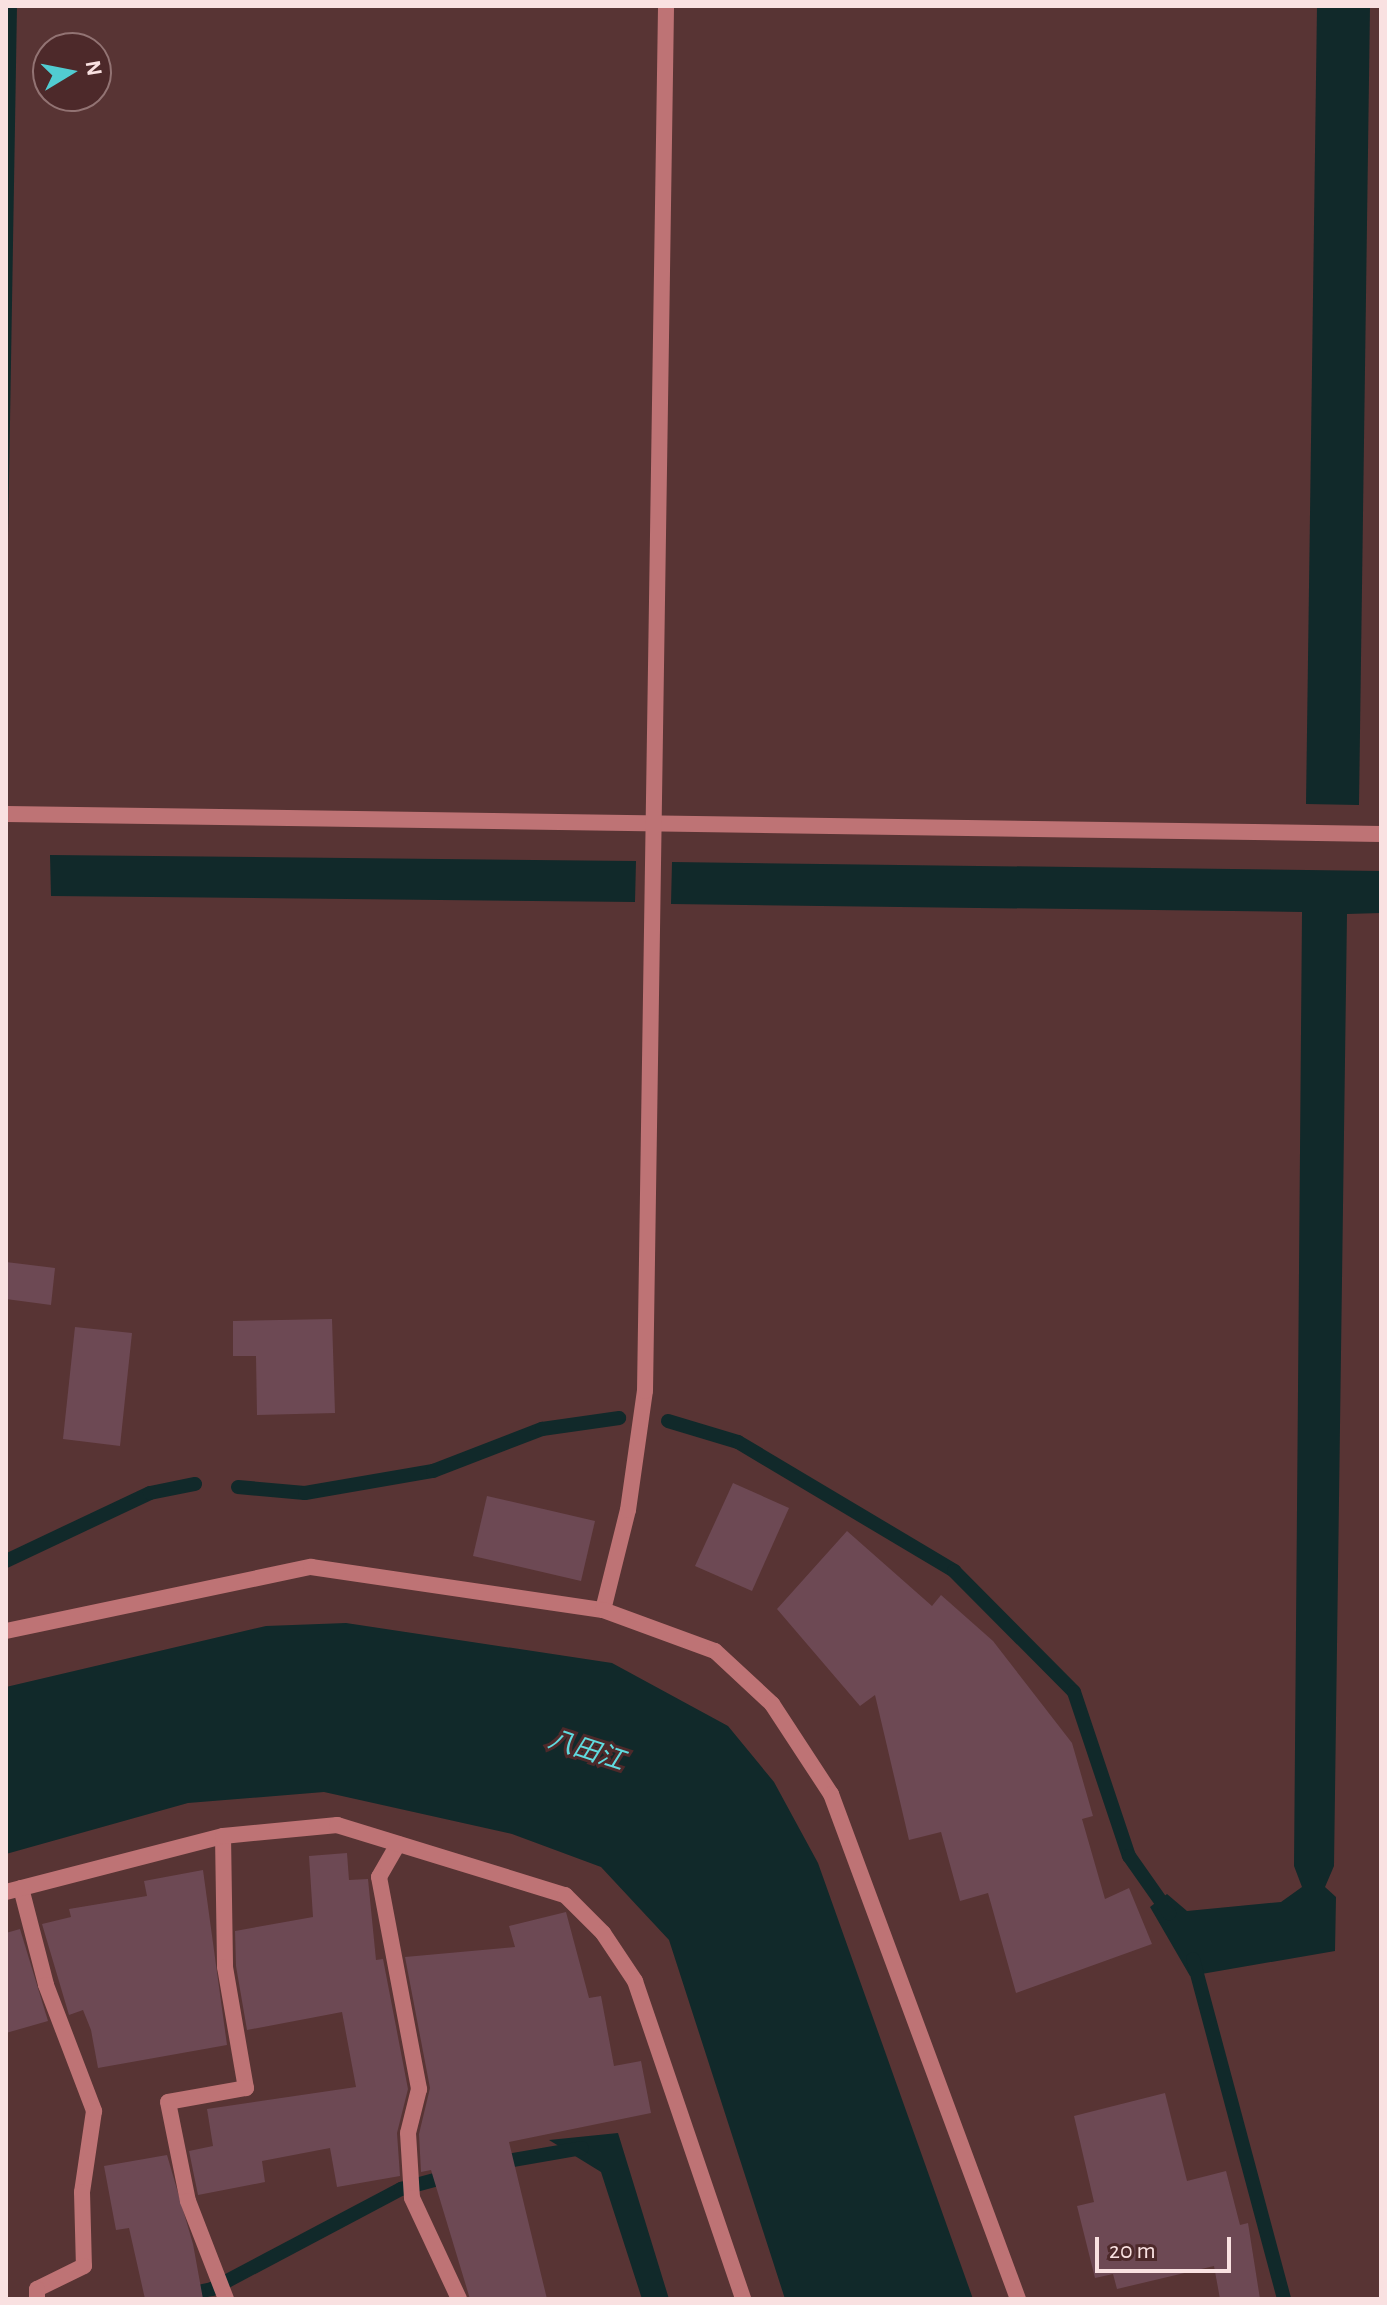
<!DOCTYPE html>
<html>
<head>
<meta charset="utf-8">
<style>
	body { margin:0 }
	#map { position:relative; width:1387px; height:2305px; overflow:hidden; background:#583434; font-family:"Alegreya Sans","Noto Sans JP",sans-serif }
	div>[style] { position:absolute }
	.water>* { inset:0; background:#11292a }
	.stream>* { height:14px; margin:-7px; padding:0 7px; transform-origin:7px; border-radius:7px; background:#11292a }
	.building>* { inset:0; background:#6d4954 }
	.minor>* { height:16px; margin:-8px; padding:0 8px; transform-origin:8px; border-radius:8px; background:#be7375 }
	span { translate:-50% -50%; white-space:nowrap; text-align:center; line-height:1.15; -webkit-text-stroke:6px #4d292a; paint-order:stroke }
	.water-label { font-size:26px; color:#60dade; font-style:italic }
	.frame { position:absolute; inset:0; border:8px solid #f9e1e1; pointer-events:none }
	.north { position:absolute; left:32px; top:32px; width:80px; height:80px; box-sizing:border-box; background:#4d292a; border:2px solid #927373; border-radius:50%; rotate:80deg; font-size:22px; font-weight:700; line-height:32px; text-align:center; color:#f9e1e1 }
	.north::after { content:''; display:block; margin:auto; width:28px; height:36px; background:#51ccd1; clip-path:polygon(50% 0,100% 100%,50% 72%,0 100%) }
	.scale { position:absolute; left:1095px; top:2237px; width:136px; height:36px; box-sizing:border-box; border:4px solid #f9e1e1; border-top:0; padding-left:10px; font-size:24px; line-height:28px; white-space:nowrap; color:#f9e1e1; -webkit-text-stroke:6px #4d292a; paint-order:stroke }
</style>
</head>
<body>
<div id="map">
	<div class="water">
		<div style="clip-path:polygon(6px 6px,17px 6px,6px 660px)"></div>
		<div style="clip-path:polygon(1317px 6px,1370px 6px,1359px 805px,1306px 804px)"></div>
		<div style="clip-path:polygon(50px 855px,636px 861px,635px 902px,51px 896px)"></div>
		<div style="clip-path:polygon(672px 862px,1381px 871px,1381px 913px,1347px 914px,1334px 1866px,1325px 1887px,1336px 1897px,1335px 1951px,1190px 1976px,1150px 1907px,1167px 1894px,1187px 1911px,1281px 1902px,1302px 1887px,1294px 1866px,1302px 912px,671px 904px)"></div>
		<div style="clip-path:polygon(346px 1623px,612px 1663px,728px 1726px,774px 1782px,818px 1863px,973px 2299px,785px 2299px,669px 1940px,601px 1867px,512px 1834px,324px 1792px,188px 1803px,6px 1854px,6px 1687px,266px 1626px)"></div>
		<div style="clip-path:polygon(618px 2133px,669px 2299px,642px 2299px,601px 2172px,549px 2140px)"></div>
	</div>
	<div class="stream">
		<div style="left:668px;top:1421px;width:73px;rotate:16.7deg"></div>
		<div style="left:738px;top:1442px;width:252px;rotate:30.8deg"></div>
		<div style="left:954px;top:1571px;width:170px;rotate:45.2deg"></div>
		<div style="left:1074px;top:1692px;width:173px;rotate:71.5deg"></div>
		<div style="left:1129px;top:1856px;width:70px;rotate:54.9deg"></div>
		<div style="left:238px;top:1487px;width:67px;rotate:5.1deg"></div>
		<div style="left:305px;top:1493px;width:130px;rotate:-9.8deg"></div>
		<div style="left:433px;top:1471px;width:117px;rotate:-21.1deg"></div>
		<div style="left:542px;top:1429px;width:78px;rotate:-8.1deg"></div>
		<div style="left:6px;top:1561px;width:159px;rotate:-25.3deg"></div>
		<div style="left:150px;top:1493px;width:46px;rotate:-11.3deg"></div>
		<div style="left:1193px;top:1959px;width:352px;rotate:75deg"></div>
		<div style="left:496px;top:2163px;width:87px;rotate:-9.9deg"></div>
		<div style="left:165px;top:2299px;width:48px;rotate:-12deg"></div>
		<div style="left:212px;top:2289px;width:214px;rotate:-27.9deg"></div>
		<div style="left:401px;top:2189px;width:50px;rotate:-15.2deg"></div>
	</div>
	<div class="building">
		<div style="clip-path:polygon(6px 1262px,55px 1268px,51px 1305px,6px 1299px)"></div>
		<div style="clip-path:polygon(332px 1319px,335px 1413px,257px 1415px,256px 1356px,233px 1356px,233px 1321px)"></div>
		<div style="clip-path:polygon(75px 1327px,132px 1333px,120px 1446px,63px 1439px)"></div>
		<div style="clip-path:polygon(733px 1483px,789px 1508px,752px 1591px,695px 1566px)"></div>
		<div style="clip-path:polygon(487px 1496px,595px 1521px,581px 1581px,473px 1556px)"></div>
		<div style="clip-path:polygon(847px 1531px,932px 1606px,941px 1595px,993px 1641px,1072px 1743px,1093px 1816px,1082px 1819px,1105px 1899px,1129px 1888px,1152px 1944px,1016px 1993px,988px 1893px,960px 1901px,941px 1832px,909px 1840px,875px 1695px,860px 1706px,777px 1609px)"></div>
		<div style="clip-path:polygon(347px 1853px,349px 1880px,368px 1879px,376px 1960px,383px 1959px,408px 2089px,397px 2133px,400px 2176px,337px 2187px,330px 2148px,262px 2161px,265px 2182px,198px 2195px,189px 2151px,213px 2146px,207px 2109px,356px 2087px,342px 2012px,247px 2030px,236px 1966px,235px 1931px,313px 1917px,309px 1856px)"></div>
		<div style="clip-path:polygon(203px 1870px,227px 2045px,98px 2068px,91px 2030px,83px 2010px,69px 2015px,42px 1924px,71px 1917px,69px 1909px,147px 1896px,144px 1881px)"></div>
		<div style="clip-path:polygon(566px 1912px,589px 1998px,601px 1996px,614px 2066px,641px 2061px,651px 2113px,509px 2142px,547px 2299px,470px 2299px,431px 2170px,421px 2172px,419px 2134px,430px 2088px,405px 1957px,515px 1947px,509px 1926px)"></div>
		<div style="clip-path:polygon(20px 1929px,48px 2021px,6px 2033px,6px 1933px)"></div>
		<div style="clip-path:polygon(1165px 2093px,1187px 2181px,1226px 2171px,1240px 2225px,1248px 2223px,1260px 2299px,1220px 2299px,1214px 2266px,1117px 2289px,1113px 2274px,1095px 2278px,1077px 2206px,1094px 2202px,1074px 2116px)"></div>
		<div style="clip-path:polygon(167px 2155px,193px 2244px,203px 2299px,145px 2299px,129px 2228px,116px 2230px,104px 2166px)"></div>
	</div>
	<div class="minor">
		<div style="left:6px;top:814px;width:1375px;rotate:0.83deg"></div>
		<div style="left:603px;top:1610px;width:103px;rotate:-76deg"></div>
		<div style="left:628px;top:1510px;width:120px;rotate:-81.9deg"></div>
		<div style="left:645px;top:1391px;width:1385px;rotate:-89.13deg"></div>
		<div style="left:6px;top:1631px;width:312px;rotate:-11.9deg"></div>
		<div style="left:311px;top:1567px;width:295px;rotate:8.4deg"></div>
		<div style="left:603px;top:1610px;width:119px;rotate:20.1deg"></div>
		<div style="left:715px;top:1651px;width:78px;rotate:42.9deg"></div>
		<div style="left:772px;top:1704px;width:108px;rotate:56.8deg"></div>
		<div style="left:831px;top:1794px;width:539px;rotate:69.68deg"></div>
		<div style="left:223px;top:1836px;width:131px;rotate:89.1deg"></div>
		<div style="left:225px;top:1967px;width:123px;rotate:80.2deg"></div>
		<div style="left:246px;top:2088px;width:79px;rotate:169.8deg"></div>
		<div style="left:168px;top:2102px;width:101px;rotate:78.6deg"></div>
		<div style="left:188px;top:2201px;width:105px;rotate:68.8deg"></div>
		<div style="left:398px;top:1844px;width:38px;rotate:120deg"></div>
		<div style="left:379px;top:1877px;width:216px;rotate:79.3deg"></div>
		<div style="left:419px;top:2089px;width:45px;rotate:104deg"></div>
		<div style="left:408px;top:2133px;width:65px;rotate:86.5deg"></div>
		<div style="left:412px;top:2198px;width:111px;rotate:65deg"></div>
		<div style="left:21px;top:1888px;width:100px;rotate:75.5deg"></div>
		<div style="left:46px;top:1985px;width:135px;rotate:69.1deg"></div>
		<div style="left:94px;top:2111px;width:82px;rotate:98.4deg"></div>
		<div style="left:82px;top:2192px;width:74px;rotate:88.5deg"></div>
		<div style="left:84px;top:2266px;width:52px;rotate:153.9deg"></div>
		<div style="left:37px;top:2289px;width:10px;rotate:90deg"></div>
		<div style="left:6px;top:1892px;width:224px;rotate:-14.5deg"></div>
		<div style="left:223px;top:1836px;width:115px;rotate:-5.5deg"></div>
		<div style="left:337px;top:1825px;width:239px;rotate:17.1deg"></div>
		<div style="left:565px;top:1895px;width:54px;rotate:45deg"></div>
		<div style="left:603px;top:1933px;width:58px;rotate:56.3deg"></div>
		<div style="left:635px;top:1981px;width:336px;rotate:71.2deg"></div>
	</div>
	<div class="water-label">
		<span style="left:586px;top:1751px;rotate:18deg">八田江</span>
	</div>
	<div class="frame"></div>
	<div class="north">N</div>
	<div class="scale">20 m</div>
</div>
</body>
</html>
